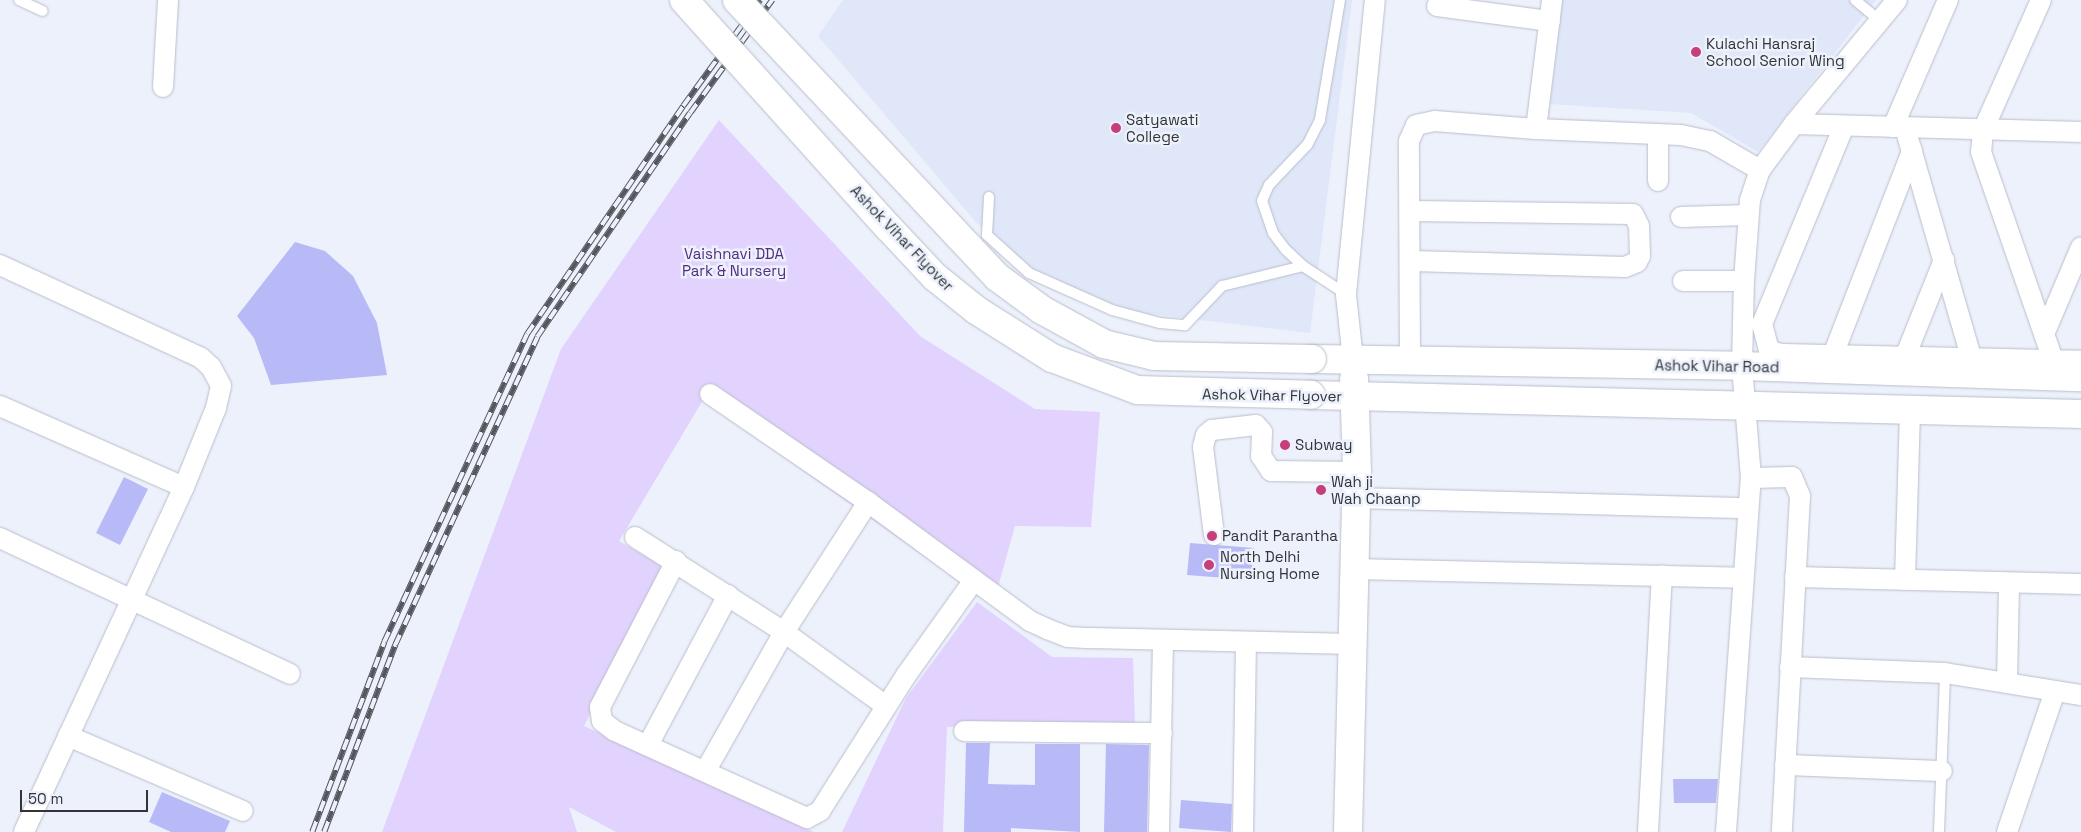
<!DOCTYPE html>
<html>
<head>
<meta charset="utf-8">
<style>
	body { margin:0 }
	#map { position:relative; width:2081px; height:832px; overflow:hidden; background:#ecf1fc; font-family:"Space Grotesk",sans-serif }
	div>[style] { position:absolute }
	.built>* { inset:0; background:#dfe7f9 }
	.green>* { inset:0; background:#e2d2fe }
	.building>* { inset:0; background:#b8b9f7 }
	.roads { filter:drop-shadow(0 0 1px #b9bec9) drop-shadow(0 0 1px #b9bec9) }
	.lane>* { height:10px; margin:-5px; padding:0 5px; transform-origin:5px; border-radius:5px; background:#fff }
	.street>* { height:20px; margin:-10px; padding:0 10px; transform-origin:10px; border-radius:10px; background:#fff }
	.secondary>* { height:28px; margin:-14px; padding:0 14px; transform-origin:14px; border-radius:14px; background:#fff }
	.rail>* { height:5.5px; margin-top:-2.75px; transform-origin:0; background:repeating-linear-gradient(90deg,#ecf1fc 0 11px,#55575d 0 22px); box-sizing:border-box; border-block:1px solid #55575d }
	.bridges { filter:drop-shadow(0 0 1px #b9bec9) drop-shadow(0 0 1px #b9bec9) }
	.secondary-bridge>* { height:28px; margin:-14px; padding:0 14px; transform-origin:14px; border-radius:14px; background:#fff }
	.dots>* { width:14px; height:14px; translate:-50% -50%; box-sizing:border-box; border:2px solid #ecf1fc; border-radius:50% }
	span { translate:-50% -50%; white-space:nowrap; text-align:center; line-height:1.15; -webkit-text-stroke:5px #ecf1fc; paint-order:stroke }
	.poi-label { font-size:15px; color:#323438 }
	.left { translate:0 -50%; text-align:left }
	.street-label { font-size:15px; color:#323438 }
	.park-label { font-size:15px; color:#532b81 }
	.scale { position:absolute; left:20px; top:790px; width:128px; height:22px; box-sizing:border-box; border:2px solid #323438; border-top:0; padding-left:6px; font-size:15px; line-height:18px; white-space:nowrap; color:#323438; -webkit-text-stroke:4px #ecf1fc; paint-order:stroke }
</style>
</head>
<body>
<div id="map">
	<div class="built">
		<div style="clip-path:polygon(843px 0,1352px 0,1310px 333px,1124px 311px,1030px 272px,975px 221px,818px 36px)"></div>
		<div style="clip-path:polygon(1562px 0,1876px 0,1758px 152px,1691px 113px,1550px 104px)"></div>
	</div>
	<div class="green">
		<div style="clip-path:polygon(719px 120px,920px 336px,1035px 409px,1100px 412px,1091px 527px,1015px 526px,993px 605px,703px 400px,619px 541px,664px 567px,584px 726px,814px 832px,616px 832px,569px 807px,577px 832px,382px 832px,561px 349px)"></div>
		<div style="clip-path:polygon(977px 602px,1052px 657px,1133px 658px,1135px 724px,947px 727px,943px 832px,842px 832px,906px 698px)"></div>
	</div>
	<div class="building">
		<div style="clip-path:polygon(295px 242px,325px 251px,353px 276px,377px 323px,387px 375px,271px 385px,254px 338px,237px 316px)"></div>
		<div style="clip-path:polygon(124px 477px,148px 489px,120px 545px,96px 533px)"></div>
		<div style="clip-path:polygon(1190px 543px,1254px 548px,1251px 580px,1187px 575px)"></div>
		<div style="clip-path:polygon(966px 743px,990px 743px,988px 784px,1035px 785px,1035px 744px,1080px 744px,1080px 832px,1011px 828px,1011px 832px,964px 832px)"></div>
		<div style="clip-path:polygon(1106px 744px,1149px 745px,1147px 832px,1104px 832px)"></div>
		<div style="clip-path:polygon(1673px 779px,1718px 779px,1716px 803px,1674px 803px)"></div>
		<div style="clip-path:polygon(162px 792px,230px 821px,225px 832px,171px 832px,149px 822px)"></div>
		<div style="clip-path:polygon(1181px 800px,1232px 804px,1231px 832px,1179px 828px)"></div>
	</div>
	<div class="roads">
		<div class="lane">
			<div style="left:19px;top:0;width:26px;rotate:25deg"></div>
			<div style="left:1340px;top:0;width:122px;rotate:99.5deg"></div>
			<div style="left:1320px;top:120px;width:28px;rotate:117deg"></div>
			<div style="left:1307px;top:145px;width:55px;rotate:133.5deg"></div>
			<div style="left:1269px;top:185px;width:17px;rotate:114deg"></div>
			<div style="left:1262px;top:201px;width:34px;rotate:71deg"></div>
			<div style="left:1273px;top:233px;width:21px;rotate:53deg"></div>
			<div style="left:1286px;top:250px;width:23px;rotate:43deg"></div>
			<div style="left:1303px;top:266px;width:51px;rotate:33.1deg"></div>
			<div style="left:1855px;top:0;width:33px;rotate:40deg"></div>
			<div style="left:989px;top:197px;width:38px;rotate:93deg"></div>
			<div style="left:987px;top:235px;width:57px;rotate:42.1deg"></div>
			<div style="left:1029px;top:273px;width:91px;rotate:24deg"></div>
			<div style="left:1112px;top:310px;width:50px;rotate:15.2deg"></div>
			<div style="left:1160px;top:323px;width:25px;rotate:5deg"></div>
			<div style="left:1185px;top:325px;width:54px;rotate:-46.5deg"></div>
			<div style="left:1222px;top:286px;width:83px;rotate:-13.9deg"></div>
			<div style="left:1939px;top:832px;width:159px;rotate:-87.8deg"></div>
		</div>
		<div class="street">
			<div style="left:2041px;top:0;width:142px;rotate:114deg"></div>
			<div style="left:1983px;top:130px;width:22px;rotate:95deg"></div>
			<div style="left:1981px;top:152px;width:220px;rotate:70.9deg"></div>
			<div style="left:1437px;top:6px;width:114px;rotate:7.6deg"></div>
			<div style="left:163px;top:87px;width:87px;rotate:-86.7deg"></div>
			<div style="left:1794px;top:124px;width:287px;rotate:1.6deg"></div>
			<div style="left:1844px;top:126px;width:214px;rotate:112.5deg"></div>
			<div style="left:1762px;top:324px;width:28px;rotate:75deg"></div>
			<div style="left:1769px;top:351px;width:13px;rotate:13deg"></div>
			<div style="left:1782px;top:354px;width:299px;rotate:1.3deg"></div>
			<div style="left:1893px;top:127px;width:138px;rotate:-66.6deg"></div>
			<div style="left:1905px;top:128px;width:238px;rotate:73.9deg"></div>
			<div style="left:1536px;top:129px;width:130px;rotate:-82.9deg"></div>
			<div style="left:1658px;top:134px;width:47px;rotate:90deg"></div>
			<div style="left:1412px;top:211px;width:221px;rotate:0.8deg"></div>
			<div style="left:1633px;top:214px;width:13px;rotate:63deg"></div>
			<div style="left:1639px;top:226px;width:30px;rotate:88deg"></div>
			<div style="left:1640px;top:256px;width:7px;rotate:117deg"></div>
			<div style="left:1637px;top:262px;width:13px;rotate:157deg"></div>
			<div style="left:1625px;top:267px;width:213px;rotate:-178.4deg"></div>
			<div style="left:1681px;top:217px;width:67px;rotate:-1.7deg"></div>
			<div style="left:0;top:265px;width:221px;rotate:24.8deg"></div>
			<div style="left:201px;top:358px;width:13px;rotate:42deg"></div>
			<div style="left:211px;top:367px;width:21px;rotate:62deg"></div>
			<div style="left:221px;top:386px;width:23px;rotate:103deg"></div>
			<div style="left:216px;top:408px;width:85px;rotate:112.1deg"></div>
			<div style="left:184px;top:487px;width:380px;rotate:114.9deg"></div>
			<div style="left:1683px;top:281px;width:61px"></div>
			<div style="left:2045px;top:332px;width:92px;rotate:-67deg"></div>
			<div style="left:1833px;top:355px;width:219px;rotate:-68.8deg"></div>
			<div style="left:1905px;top:357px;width:105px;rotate:-68.1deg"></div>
			<div style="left:1353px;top:360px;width:66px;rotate:-96.1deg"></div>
			<div style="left:1346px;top:294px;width:295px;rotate:-84.4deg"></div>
			<div style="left:1410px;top:361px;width:220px;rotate:-90.3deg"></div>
			<div style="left:1409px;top:141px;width:17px;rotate:-66deg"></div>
			<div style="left:1416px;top:125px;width:19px;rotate:-12deg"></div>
			<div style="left:1435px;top:121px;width:101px;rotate:4.5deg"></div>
			<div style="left:1536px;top:129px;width:145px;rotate:2.4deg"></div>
			<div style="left:1681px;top:135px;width:30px;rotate:12deg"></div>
			<div style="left:1710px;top:141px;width:58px;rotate:30.1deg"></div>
			<div style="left:710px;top:394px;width:191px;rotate:34.4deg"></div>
			<div style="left:868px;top:502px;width:201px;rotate:36.3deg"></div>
			<div style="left:1030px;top:621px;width:19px;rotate:25deg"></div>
			<div style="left:1047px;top:629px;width:22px;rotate:21deg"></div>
			<div style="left:1068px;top:637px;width:22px;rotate:3deg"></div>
			<div style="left:1090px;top:638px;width:264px;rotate:1.3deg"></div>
			<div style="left:0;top:406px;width:201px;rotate:23.8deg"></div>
			<div style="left:1751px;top:478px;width:41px;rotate:-1.4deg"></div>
			<div style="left:1792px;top:477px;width:21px;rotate:67deg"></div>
			<div style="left:1800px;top:496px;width:336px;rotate:93.1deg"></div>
			<div style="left:1355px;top:498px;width:393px;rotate:1.5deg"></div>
			<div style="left:1214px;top:535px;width:89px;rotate:-97.1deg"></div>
			<div style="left:1203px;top:447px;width:12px;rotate:-76deg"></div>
			<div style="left:1206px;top:435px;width:8px;rotate:-40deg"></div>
			<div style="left:1212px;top:430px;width:44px;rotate:-6.5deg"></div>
			<div style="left:1256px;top:425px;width:9px;rotate:49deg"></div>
			<div style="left:1262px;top:432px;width:24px;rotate:92deg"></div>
			<div style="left:1261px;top:456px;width:18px;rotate:56deg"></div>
			<div style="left:1271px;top:471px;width:86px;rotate:0.7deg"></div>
			<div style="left:635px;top:537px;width:177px;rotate:32.5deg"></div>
			<div style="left:784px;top:632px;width:126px;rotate:36deg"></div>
			<div style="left:0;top:538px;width:320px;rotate:25.1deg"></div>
			<div style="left:676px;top:561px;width:165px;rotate:117.5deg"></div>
			<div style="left:600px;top:707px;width:14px;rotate:82deg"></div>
			<div style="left:602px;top:721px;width:16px;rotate:38deg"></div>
			<div style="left:615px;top:731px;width:211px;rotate:24.4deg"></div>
			<div style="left:807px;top:818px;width:15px;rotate:-28deg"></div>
			<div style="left:820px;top:811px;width:162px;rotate:-57.6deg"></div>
			<div style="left:907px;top:674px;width:115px;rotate:-54.5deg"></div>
			<div style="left:1354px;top:569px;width:388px;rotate:1.3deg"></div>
			<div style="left:1795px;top:577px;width:285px;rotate:1.4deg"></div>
			<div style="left:1905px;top:580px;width:170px;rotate:-88.3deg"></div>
			<div style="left:1790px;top:667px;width:155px;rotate:2.2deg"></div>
			<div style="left:1945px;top:673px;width:138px;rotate:9.2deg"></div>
			<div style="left:2007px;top:682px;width:98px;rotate:-88.8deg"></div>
			<div style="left:964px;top:731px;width:198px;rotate:0.6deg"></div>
			<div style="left:68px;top:736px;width:190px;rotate:23.2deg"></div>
			<div style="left:648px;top:745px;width:170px;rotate:-61.9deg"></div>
			<div style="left:1785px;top:765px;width:157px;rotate:2.2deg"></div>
			<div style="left:706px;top:770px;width:159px;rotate:-60.5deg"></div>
			<div style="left:784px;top:632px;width:155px;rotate:-57.1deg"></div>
			<div style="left:1159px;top:832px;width:192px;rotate:-88.8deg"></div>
			<div style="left:1243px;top:832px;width:190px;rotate:-89.1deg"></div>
			<div style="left:1648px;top:832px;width:257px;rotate:-86.9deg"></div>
			<div style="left:1726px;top:832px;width:355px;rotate:-86deg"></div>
			<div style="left:1751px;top:478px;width:112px;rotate:-94.6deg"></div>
			<div style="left:1742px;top:366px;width:85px;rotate:-88.7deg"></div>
			<div style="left:1744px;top:281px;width:81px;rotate:-85.8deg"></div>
			<div style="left:1750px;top:200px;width:32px;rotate:-72deg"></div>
			<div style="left:1760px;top:170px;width:57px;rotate:-53.5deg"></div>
			<div style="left:1794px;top:124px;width:161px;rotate:-50.3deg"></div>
			<div style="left:2007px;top:832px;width:149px;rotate:-71.2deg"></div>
		</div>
		<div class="secondary">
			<div style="left:1312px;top:359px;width:430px;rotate:0.9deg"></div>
			<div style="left:1742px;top:366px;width:339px;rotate:1.9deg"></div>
			<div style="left:1311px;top:395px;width:770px;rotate:1.41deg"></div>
			<div style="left:1348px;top:832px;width:360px;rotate:-88.6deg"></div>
			<div style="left:1357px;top:472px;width:93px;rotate:-91.8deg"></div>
		</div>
	</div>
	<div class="rail">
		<div style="left:312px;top:832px;width:203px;rotate:-69.2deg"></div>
		<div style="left:384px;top:642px;width:340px;rotate:-65.1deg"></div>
		<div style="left:527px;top:334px;width:276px;rotate:-55.6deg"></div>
		<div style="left:683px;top:106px;width:131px;rotate:-54deg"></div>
		<div style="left:324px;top:832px;width:200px;rotate:-69.2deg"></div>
		<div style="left:395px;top:645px;width:339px;rotate:-65.2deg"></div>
		<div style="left:537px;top:337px;width:271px;rotate:-55.7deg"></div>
		<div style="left:690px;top:113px;width:140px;rotate:-54deg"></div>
	</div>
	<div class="bridges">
		<div class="secondary-bridge">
			<div style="left:684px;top:0;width:305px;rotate:48.1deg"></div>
			<div style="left:888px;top:227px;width:69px;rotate:46.8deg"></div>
			<div style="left:935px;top:277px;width:53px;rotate:38.8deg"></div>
			<div style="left:976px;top:310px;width:90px;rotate:32.3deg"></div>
			<div style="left:1052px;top:358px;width:91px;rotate:20.6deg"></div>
			<div style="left:1137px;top:390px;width:174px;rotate:1.6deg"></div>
			<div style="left:737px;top:0;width:380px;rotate:46.8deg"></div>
			<div style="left:997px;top:277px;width:56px;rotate:36.3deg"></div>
			<div style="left:1042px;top:310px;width:71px;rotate:28.7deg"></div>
			<div style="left:1104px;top:344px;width:51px;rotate:13.5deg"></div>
			<div style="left:1154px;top:356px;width:158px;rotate:1.1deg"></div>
		</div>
	</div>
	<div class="dots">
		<div style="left:1696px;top:52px;background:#c63e7a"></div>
		<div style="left:1116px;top:128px;background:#c63e7a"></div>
		<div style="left:1285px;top:445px;background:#c63e7a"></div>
		<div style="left:1321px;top:490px;background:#c63e7a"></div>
		<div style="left:1212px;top:536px;background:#c63e7a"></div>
		<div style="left:1209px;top:565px;background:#c63e7a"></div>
	</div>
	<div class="poi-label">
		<span class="left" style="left:1706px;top:52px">Kulachi Hansraj<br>School Senior Wing</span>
		<span class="left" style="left:1126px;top:128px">Satyawati<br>College</span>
		<span class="left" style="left:1295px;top:445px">Subway</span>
		<span class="left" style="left:1331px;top:490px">Wah ji<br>Wah Chaanp</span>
		<span class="left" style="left:1222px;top:536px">Pandit Parantha</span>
		<span class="left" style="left:1220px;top:565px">North Delhi<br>Nursing Home</span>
	</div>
	<div class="street-label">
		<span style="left:902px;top:238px;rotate:46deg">Ashok Vihar Flyover</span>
		<span style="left:1717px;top:366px;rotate:1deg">Ashok Vihar Road</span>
		<span style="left:1272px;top:395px;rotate:1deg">Ashok Vihar Flyover</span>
	</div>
	<div class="park-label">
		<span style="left:734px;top:262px">Vaishnavi DDA<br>Park &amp; Nursery</span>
	</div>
	<div class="scale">50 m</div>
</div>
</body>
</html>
